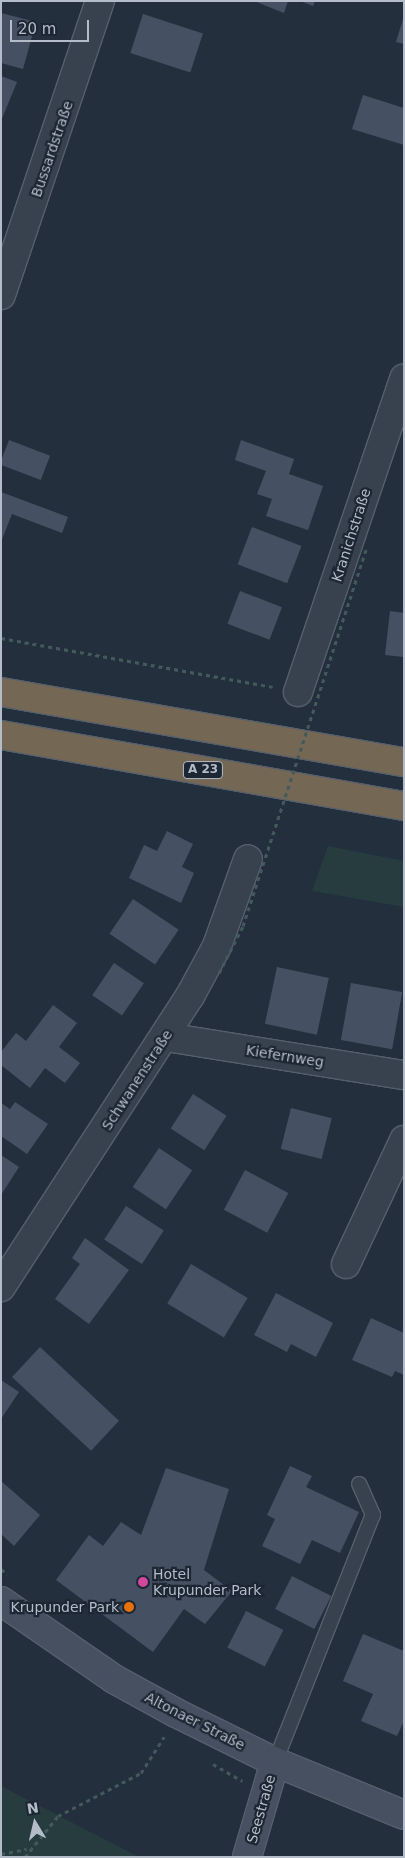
<!DOCTYPE html>
<html>
<head>
<meta charset="utf-8">
<style>
  body { margin:0 }
  #map { position:relative; width:405px; height:1858px; overflow:hidden; background:#242f3e; font-family:"DejaVu Sans",sans-serif }
  div>[style] { position:absolute }
  .green>* { inset:0; background:#263c3f }
  .building>* { inset:0; background:#455162; transform-origin:0 0 }
  .path>* { height:3px; margin-top:-1.5px; transform-origin:0; background:repeating-linear-gradient(90deg,#44595c 0 4px,transparent 0 8px) }
  .roads { filter:drop-shadow(1px 0 #565f6c) drop-shadow(-1px 0 #565f6c) drop-shadow(0 1px #565f6c) drop-shadow(0 -1px #565f6c) }
  .lane>* { height:14px; margin:-7px; padding:0 7px; transform-origin:7px; border-radius:7px; background:#38414e }
  .street>* { height:28px; margin:-14px; padding:0 14px; transform-origin:14px; border-radius:14px; background:#38414e }
  .secondary>* { height:28px; margin:-14px; padding:0 14px; transform-origin:14px; border-radius:14px; background:#465061 }
  .highway>* { height:28px; margin:-14px; padding:0 14px; transform-origin:14px; border-radius:14px; background:#746855 }
  .path-bridge>* { height:3px; margin-top:-1.5px; transform-origin:0; background:repeating-linear-gradient(90deg,#44595c 0 4px,transparent 0 8px) }
  .dots>* { width:14px; height:14px; translate:-50% -50%; box-sizing:border-box; border:2px solid #1d2633; border-radius:50% }
  span { translate:-50% -50%; white-space:nowrap; text-align:center; line-height:1.15; -webkit-text-stroke:4.5px #1d2633; paint-order:stroke }
  .shield-label span { padding:1px 4px; background:#1d2633; border:1px solid; border-radius:4px; -webkit-text-stroke-width:0 }
  .shield-label { font-size:12px; color:#b4bcc9; font-weight:700 }
  .street-label { font-size:14px; color:#b4bcc9 }
  .poi-label { font-size:14px; color:#b4bcc9 }
  .left { translate:0 -50%; text-align:left }
  .right { translate:-100% -50%; text-align:right }
  .frame { position:absolute; inset:0; border:2px solid #b4bcc9; pointer-events:none }
  .north { position:absolute; left:10px; top:1798px; width:50px; height:50px; -webkit-text-stroke:4px #1d2633; paint-order:stroke; rotate:351deg; font-size:14px; font-weight:700; line-height:20px; text-align:center; color:#b4bcc9 }
  .north::after { content:''; display:block; margin:auto; width:18px; height:22px; background:#b4bcc9; clip-path:polygon(50% 0,100% 100%,50% 72%,0 100%) }
  .scale { position:absolute; left:10px; top:20px; width:79px; height:22px; box-sizing:border-box; border:2px solid #b4bcc9; border-top:0; padding-left:6px; font-size:15px; line-height:18px; white-space:nowrap; color:#b4bcc9; -webkit-text-stroke:4px #1d2633; paint-order:stroke }
</style>
</head>
<body>
<div id="map">
  <div class="green">
    <div style="clip-path:polygon(328px 846px,404px 861px,404px 907px,312px 891px)"></div>
    <div style="clip-path:polygon(1px 1786px,139px 1857px,1px 1857px)"></div>
  </div>
  <div class="building">
    <div style="clip-path:polygon(254px 1px,288px 1px,284px 13px)"></div>
    <div style="clip-path:polygon(300px 1px,315px 1px,313px 6px)"></div>
    <div style="clip-path:polygon(1px 13px,36px 22px,23px 69px,1px 63px)"></div>
    <div style="left:143px;top:14px;width:63px;height:41px;rotate:18deg"></div>
    <div style="clip-path:polygon(403px 19px,404px 19px,404px 44px,396px 42px)"></div>
    <div style="clip-path:polygon(1px 76px,17px 82px,1px 121px)"></div>
    <div style="clip-path:polygon(363px 95px,404px 108px,404px 145px,352px 129px)"></div>
    <div style="left:9px;top:440px;width:44px;height:26px;rotate:21deg"></div>
    <div style="clip-path:polygon(241px 440px,294px 459px,289px 474px,323px 486px,308px 530px,266px 516px,272px 499px,257px 494px,266px 471px,235px 460px)"></div>
    <div style="clip-path:polygon(1px 492px,68px 517px,62px 533px,12px 514px,1px 542px)"></div>
    <div style="left:252px;top:527px;width:53px;height:40px;rotate:21deg"></div>
    <div style="left:240px;top:591px;width:45px;height:35px;rotate:21deg"></div>
    <div style="clip-path:polygon(390px 611px,404px 613px,404px 657px,385px 655px)"></div>
    <div style="clip-path:polygon(167px 831px,193px 844px,182px 867px,194px 873px,181px 903px,129px 878px,144px 845px,157px 851px)"></div>
    <div style="left:133px;top:899px;width:55px;height:42px;rotate:34deg"></div>
    <div style="left:114px;top:963px;width:36px;height:39px;rotate:34deg"></div>
    <div style="left:277px;top:967px;width:53px;height:58px;rotate:12deg"></div>
    <div style="left:351px;top:983px;width:52px;height:58px;rotate:10deg"></div>
    <div style="clip-path:polygon(53px 1005px,77px 1023px,59px 1047px,80px 1063px,65px 1083px,45px 1068px,30px 1088px,1px 1065px,1px 1052px,16px 1033px,26px 1041px)"></div>
    <div style="left:193px;top:1094px;width:40px;height:41px;rotate:33deg"></div>
    <div style="clip-path:polygon(15px 1102px,48px 1124px,27px 1154px,1px 1136px,1px 1103px,10px 1109px)"></div>
    <div style="left:291px;top:1108px;width:42px;height:42px;rotate:14deg"></div>
    <div style="left:159px;top:1148px;width:40px;height:47px;rotate:34deg"></div>
    <div style="clip-path:polygon(1px 1155px,19px 1167px,1px 1195px)"></div>
    <div style="left:245px;top:1170px;width:49px;height:45px;rotate:28deg"></div>
    <div style="left:126px;top:1206px;width:45px;height:40px;rotate:33deg"></div>
    <div style="clip-path:polygon(85px 1238px,129px 1270px,89px 1324px,55px 1299px,80px 1264px,72px 1258px)"></div>
    <div style="left:191px;top:1264px;width:66px;height:46px;rotate:31deg"></div>
    <div style="clip-path:polygon(276px 1293px,333px 1323px,316px 1357px,291px 1344px,287px 1352px,254px 1335px)"></div>
    <div style="clip-path:polygon(371px 1318px,404px 1333px,404px 1375px,395px 1371px,392px 1377px,352px 1360px)"></div>
    <div style="left:40px;top:1347px;width:108px;height:41px;rotate:43deg"></div>
    <div style="clip-path:polygon(1px 1380px,19px 1392px,1px 1419px)"></div>
    <div style="clip-path:polygon(290px 1466px,312px 1476px,306px 1487px,359px 1512px,340px 1553px,312px 1540px,300px 1564px,262px 1546px,275px 1519px,267px 1515px)"></div>
    <div style="clip-path:polygon(166px 1468px,229px 1489px,204px 1570px,232px 1591px,205px 1624px,184px 1609px,153px 1652px,56px 1580px,89px 1535px,103px 1546px,121px 1522px,141px 1535px)"></div>
    <div style="clip-path:polygon(1px 1481px,40px 1515px,14px 1546px,1px 1534px)"></div>
    <div style="left:292px;top:1576px;width:44px;height:37px;rotate:27deg"></div>
    <div style="left:246px;top:1611px;width:42px;height:41px;rotate:27deg"></div>
    <div style="clip-path:polygon(363px 1634px,404px 1651px,404px 1721px,397px 1736px,361px 1721px,373px 1694px,343px 1681px)"></div>
  </div>
  <div class="path">
    <div style="left:1px;top:638px;width:276px;rotate:10.2deg"></div>
    <div style="left:1px;top:1569px;width:8px;rotate:40deg"></div>
    <div style="left:213px;top:1764px;width:34px;rotate:30deg"></div>
    <div style="left:1px;top:1854px;width:26px;rotate:-11deg"></div>
    <div style="left:25px;top:1857px;width:53px;rotate:-51.2deg"></div>
    <div style="left:58px;top:1816px;width:93px;rotate:-27.4deg"></div>
    <div style="left:141px;top:1773px;width:43px;rotate:-57.4deg"></div>
  </div>
  <div class="roads">
    <div class="lane">
      <div style="left:275px;top:1762px;width:266px;rotate:-68.4deg"></div>
      <div style="left:373px;top:1515px;width:34px;rotate:-114deg"></div>
    </div>
    <div class="street">
      <div style="left:1px;top:295px;width:310px;rotate:-71.4deg"></div>
      <div style="left:298px;top:692px;width:331px;rotate:-71.3deg"></div>
      <div style="left:166px;top:1037px;width:241px;rotate:9.1deg"></div>
      <div style="left:346px;top:1264px;width:137px;rotate:-64.9deg"></div>
      <div style="left:1px;top:1287px;width:347px;rotate:-57deg"></div>
      <div style="left:190px;top:996px;width:57px;rotate:-61.6deg"></div>
      <div style="left:217px;top:946px;width:92px;rotate:-70.4deg"></div>
    </div>
    <div class="secondary">
      <div style="left:1px;top:1601px;width:137px;rotate:34.6deg"></div>
      <div style="left:114px;top:1679px;width:71px;rotate:28.7deg"></div>
      <div style="left:176px;top:1713px;width:110px;rotate:26.3deg"></div>
      <div style="left:275px;top:1762px;width:139px;rotate:22.3deg"></div>
      <div style="left:247px;top:1857px;width:99px;rotate:-73.6deg"></div>
    </div>
    <div class="highway">
      <div style="left:1px;top:692px;width:409px;rotate:9.9deg"></div>
      <div style="left:1px;top:735px;width:409px;rotate:10deg"></div>
    </div>
  </div>
  <div class="path-bridge">
    <div style="left:219px;top:973px;width:53px;rotate:-62.9deg"></div>
    <div style="left:243px;top:926px;width:399px;rotate:-71.9deg"></div>
  </div>
  <div class="dots">
    <div style="left:143px;top:1582px;background:#d1479c"></div>
    <div style="left:129px;top:1607px;background:#e8710a"></div>
  </div>
  <div class="shield-label">
    <span style="left:203px;top:770px">A 23</span>
  </div>
  <div class="street-label">
    <span style="left:52px;top:149px;rotate:-71deg">Bussardstraße</span>
    <span style="left:351px;top:535px;rotate:-72deg">Kranichstraße</span>
    <span style="left:285px;top:1056px;rotate:9deg">Kiefernweg</span>
    <span style="left:137px;top:1080px;rotate:-57deg">Schwanenstraße</span>
    <span style="left:195px;top:1721px;rotate:27deg">Altonaer Straße</span>
    <span style="left:261px;top:1809px;rotate:-74deg">Seestraße</span>
  </div>
  <div class="poi-label">
    <span class="left" style="left:153px;top:1582px">Hotel<br>Krupunder Park</span>
    <span class="right" style="left:119px;top:1607px">Krupunder Park</span>
  </div>
  <div class="frame"></div>
  <div class="north">N</div>
  <div class="scale">20 m</div>
</div>
</body>
</html>
